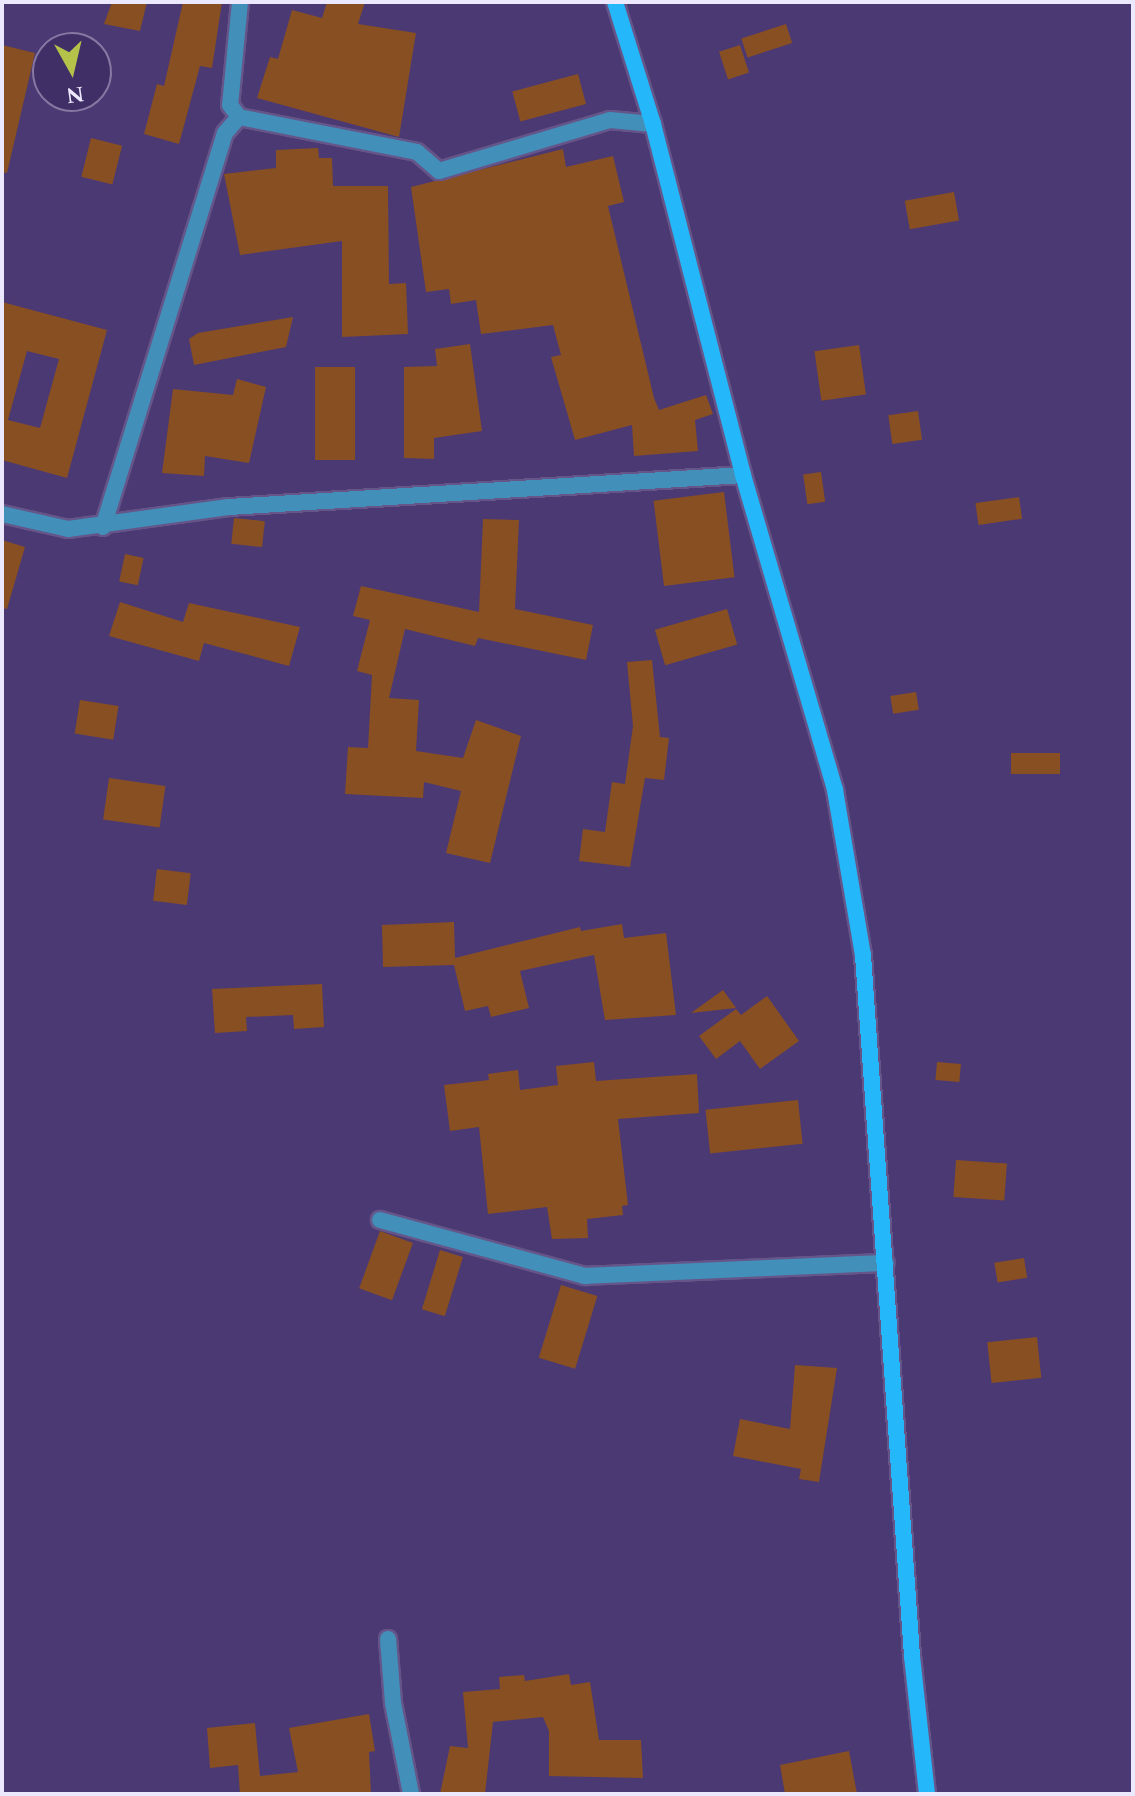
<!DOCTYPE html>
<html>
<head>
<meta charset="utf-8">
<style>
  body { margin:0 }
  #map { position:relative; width:1135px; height:1796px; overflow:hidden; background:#4b3973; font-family:Spectral,serif }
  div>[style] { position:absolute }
  .building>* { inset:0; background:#884f23; transform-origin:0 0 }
  .roads { filter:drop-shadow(2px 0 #655589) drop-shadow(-2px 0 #655589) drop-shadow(0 2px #655589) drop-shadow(0 -2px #655589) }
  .street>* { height:16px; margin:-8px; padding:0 8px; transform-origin:8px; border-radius:8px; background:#428fba }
  .secondary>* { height:16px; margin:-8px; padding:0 8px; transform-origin:8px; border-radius:8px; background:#24b7fa }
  span { translate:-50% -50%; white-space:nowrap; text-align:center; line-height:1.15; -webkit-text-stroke:6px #402f67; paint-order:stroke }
  .frame { position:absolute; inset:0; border:4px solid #ece8fd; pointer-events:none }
  .north { position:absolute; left:32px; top:32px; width:80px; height:80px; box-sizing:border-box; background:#402f67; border:2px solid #8579a3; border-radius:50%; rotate:172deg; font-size:22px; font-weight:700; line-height:32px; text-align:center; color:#ece8fd }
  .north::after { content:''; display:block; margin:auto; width:28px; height:36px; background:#b4c24a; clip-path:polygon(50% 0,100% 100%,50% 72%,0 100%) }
</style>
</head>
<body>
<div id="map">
  <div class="building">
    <div style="clip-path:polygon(112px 2px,147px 2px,140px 31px,104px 24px)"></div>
    <div style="clip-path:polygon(183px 2px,222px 2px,212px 68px,200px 66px,179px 144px,144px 134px,157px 84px,164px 86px)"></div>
    <div style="clip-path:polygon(327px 2px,365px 2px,358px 24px,416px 33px,399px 137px,257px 98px,270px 57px,278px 59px,292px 10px,322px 18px)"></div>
    <div style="left:786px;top:24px;width:20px;height:47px;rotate:72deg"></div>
    <div style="clip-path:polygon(2px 45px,35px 53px,7px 173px,2px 172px)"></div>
    <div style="left:740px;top:45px;width:29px;height:22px;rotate:72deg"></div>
    <div style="left:578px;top:74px;width:31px;height:68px;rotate:75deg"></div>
    <div style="left:91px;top:138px;width:32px;height:40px;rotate:14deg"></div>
    <div style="clip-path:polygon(318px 148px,319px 158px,332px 158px,333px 186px,388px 186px,389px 284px,406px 283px,408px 334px,342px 337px,342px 241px,240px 255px,224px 174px,276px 168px,276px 150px)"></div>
    <div style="clip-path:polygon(563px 149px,566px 167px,613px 156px,624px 202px,608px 206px,654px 398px,659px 410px,706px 395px,713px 414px,695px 420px,698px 451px,634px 456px,632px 425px,575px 440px,551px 357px,561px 355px,553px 325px,481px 334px,476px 300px,451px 304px,449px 289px,426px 292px,411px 187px)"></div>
    <div style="left:954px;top:192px;width:29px;height:50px;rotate:80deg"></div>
    <div style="clip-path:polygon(evenodd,2px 302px,107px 330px,67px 478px,2px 460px,2px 302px,27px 351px,59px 359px,40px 428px,8px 420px,27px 351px)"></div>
    <div style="clip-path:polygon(293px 317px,286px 347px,194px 365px,189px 339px,198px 333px)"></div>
    <div style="clip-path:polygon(470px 344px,482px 431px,434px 438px,434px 459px,404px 458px,404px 367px,437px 366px,435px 349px)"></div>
    <div style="left:859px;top:345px;width:50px;height:45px;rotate:82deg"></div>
    <div style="left:315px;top:367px;width:40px;height:93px"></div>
    <div style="clip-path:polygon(237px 379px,266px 387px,249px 463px,205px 456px,204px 476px,162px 473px,173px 389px,233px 395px)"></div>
    <div style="left:918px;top:411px;width:29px;height:30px;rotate:82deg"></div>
    <div style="left:821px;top:472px;width:30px;height:18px;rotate:82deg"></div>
    <div style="left:724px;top:492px;width:86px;height:71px;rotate:83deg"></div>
    <div style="left:1019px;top:497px;width:22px;height:44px;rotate:82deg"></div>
    <div style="left:234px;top:518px;width:31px;height:26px;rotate:6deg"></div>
    <div style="clip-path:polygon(483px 519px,519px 520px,515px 609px,593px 625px,586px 660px,478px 638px,475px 646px,405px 629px,389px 698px,419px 700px,416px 751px,463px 758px,476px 720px,521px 736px,490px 863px,446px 853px,461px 791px,424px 782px,423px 798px,345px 794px,348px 747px,368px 748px,372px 675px,357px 671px,370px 620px,353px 616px,361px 586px,479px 612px)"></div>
    <div style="clip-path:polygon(2px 540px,25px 547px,7px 609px,2px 608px)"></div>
    <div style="left:125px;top:554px;width:19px;height:28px;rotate:12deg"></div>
    <div style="clip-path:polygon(120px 602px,183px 622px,189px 603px,300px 627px,289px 666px,204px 643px,199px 661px,109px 636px)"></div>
    <div style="left:727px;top:609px;width:37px;height:75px;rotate:74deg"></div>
    <div style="clip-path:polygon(652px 660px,660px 737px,669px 738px,664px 780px,645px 778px,630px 867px,579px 861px,583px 829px,605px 832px,612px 782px,625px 784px,633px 726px,627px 662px)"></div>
    <div style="left:916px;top:692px;width:18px;height:26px;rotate:81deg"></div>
    <div style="left:80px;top:700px;width:39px;height:34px;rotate:9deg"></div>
    <div style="left:1011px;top:753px;width:49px;height:21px"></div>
    <div style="left:109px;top:778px;width:57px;height:42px;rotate:8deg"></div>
    <div style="left:157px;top:869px;width:34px;height:32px;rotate:7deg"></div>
    <div style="clip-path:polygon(454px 922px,455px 958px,580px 927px,581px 931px,622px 924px,624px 938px,666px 933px,676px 1015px,605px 1020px,594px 955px,520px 971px,529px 1008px,491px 1017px,488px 1006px,465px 1011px,454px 965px,383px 967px,382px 925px)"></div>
    <div style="clip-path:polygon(322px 984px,324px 1027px,294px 1029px,293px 1015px,246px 1017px,247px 1031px,215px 1033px,212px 989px)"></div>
    <div style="clip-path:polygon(723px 990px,736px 1008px,691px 1013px)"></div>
    <div style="clip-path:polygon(767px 996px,799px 1041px,760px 1069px,740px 1041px,716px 1059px,699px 1036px,736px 1009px,741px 1015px)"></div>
    <div style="clip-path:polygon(594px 1062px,596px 1081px,697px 1074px,699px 1113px,618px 1119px,628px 1205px,622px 1206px,623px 1215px,587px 1219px,588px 1238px,552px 1239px,547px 1207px,488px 1214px,479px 1127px,450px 1131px,444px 1085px,489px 1080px,488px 1074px,518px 1070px,520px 1090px,558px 1085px,556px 1066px)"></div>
    <div style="left:937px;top:1062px;width:24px;height:18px;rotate:5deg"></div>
    <div style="left:798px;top:1100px;width:44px;height:93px;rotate:84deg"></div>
    <div style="left:956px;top:1160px;width:51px;height:37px;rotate:4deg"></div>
    <div style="left:380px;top:1231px;width:35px;height:61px;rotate:20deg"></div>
    <div style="left:440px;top:1250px;width:24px;height:62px;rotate:17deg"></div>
    <div style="left:1024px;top:1258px;width:20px;height:30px;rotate:81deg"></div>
    <div style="left:561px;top:1285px;width:38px;height:76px;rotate:17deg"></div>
    <div style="left:1037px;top:1337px;width:41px;height:50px;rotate:84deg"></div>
    <div style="clip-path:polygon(795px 1365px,837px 1368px,819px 1482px,799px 1479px,801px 1469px,733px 1456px,740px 1419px,790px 1429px)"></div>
    <div style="clip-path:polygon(569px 1674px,571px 1685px,590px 1682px,599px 1740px,641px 1740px,643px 1778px,549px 1776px,549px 1731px,543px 1717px,493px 1722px,485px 1794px,440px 1794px,450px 1746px,468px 1748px,463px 1692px,500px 1689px,499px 1677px,524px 1675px,525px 1681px)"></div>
    <div style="clip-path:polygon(369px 1714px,375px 1751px,369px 1752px,371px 1794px,240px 1794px,238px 1765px,210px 1768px,207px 1728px,255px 1723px,260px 1776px,298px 1772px,289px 1728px)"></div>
    <div style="clip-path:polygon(849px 1751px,857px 1794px,785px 1794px,780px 1765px)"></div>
  </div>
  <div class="roads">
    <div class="street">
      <div style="left:240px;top:2px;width:103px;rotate:95.5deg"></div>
      <div style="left:230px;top:105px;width:15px;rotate:53deg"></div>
      <div style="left:239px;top:117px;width:181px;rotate:11.1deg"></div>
      <div style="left:417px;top:152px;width:29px;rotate:41deg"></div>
      <div style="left:439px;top:171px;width:178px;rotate:-16.6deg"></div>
      <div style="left:610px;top:120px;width:43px;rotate:5.3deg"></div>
      <div style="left:2px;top:514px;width:68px;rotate:12.8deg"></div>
      <div style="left:68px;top:529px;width:162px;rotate:-7.8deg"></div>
      <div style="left:229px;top:507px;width:515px;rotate:-3.56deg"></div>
      <div style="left:103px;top:527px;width:412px;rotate:-72.8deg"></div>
      <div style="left:225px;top:133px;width:21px;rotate:-49deg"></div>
      <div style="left:380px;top:1220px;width:213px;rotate:15.3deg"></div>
      <div style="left:585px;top:1276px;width:301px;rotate:-2.5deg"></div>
      <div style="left:388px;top:1639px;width:64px;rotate:85.5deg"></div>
      <div style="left:393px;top:1703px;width:93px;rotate:78.8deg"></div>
    </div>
    <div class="secondary">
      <div style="left:615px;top:2px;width:128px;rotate:72.7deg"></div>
      <div style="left:653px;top:124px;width:362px;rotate:75.6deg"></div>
      <div style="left:743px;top:475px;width:328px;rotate:73.7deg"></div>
      <div style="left:835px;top:790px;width:167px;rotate:80.4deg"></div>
      <div style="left:863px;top:955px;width:703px;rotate:86deg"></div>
      <div style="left:912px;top:1656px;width:139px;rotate:83.8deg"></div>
    </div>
  </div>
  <div class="frame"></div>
  <div class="north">N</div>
</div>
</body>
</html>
